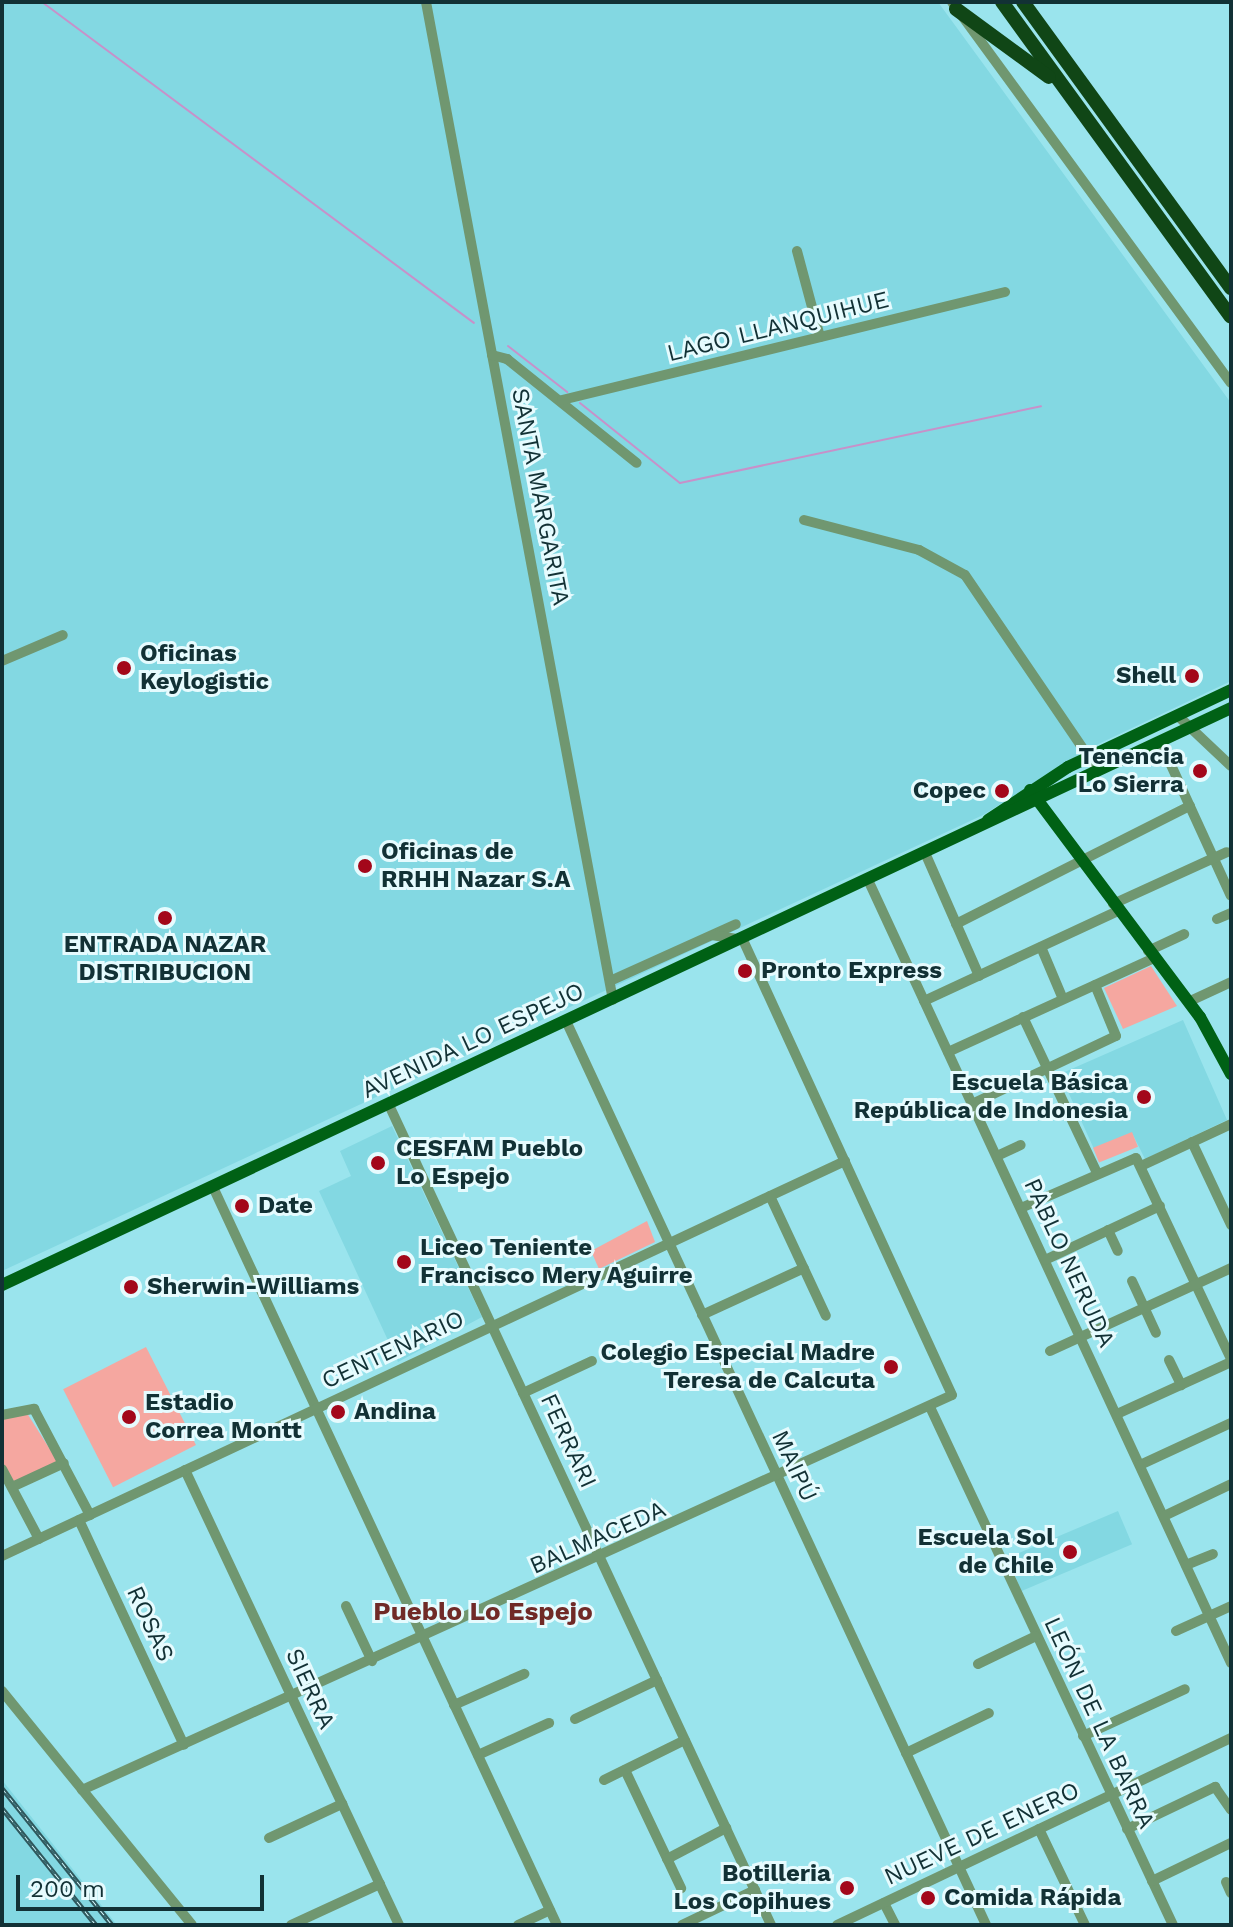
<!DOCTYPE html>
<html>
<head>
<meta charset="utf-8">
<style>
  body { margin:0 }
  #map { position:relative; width:1233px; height:1927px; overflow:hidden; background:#9ae4ed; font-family:"Work Sans",sans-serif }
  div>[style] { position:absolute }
  .built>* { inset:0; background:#83d8e2; transform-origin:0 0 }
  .green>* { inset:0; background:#f5a7a0; transform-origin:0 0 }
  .stream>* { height:2px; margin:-1px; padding:0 1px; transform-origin:1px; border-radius:1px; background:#c791c9 }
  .minor>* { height:10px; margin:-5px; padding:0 5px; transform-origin:5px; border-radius:5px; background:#709770 }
  .major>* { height:12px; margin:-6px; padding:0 6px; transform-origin:6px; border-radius:6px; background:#006115 }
  .highway>* { height:14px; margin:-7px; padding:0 7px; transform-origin:7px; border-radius:7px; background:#104616 }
  .rail>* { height:5px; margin-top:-2.5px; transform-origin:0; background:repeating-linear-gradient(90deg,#e6fbfe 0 6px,#2f575c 0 12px); box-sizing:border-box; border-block:2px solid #2f575c }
  .dots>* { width:22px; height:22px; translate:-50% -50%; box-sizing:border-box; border:4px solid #e6fbfe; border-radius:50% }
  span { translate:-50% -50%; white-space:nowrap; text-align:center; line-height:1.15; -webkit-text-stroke:6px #e6fbfe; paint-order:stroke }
  .street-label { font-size:24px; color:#123135 }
  .poi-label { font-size:24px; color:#123135; font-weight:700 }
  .left { translate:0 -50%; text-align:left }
  .right { translate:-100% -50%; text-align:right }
  .neighbourhood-label { font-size:26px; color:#702a27; font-weight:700 }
  .frame { position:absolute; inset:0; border:4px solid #123135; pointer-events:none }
  .scale { position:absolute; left:16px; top:1875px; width:248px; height:36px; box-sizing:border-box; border:4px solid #123135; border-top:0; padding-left:10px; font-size:24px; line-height:28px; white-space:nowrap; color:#123135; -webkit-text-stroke:6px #e6fbfe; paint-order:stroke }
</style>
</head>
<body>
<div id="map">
  <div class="built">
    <div style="clip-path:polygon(2px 2px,938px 2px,1231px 403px,1231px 681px,1088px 749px,983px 815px,2px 1271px)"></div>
    <div style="clip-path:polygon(1183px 1020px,1227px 1120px,1145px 1159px,1132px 1133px,1094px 1149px,1060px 1074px)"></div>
    <div style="clip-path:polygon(392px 1126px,482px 1317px,398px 1362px,319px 1191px,351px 1176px,340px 1151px)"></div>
    <div style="left:1118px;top:1511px;width:36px;height:120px;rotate:67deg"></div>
    <div style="clip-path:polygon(2px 1780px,75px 1872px,117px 1925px,2px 1925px)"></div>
  </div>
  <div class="green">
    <div style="clip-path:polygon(1151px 966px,1177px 1006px,1123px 1029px,1104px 988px)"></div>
    <div style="left:1132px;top:1132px;width:16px;height:42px;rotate:68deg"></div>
    <div style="clip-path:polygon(647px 1221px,655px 1242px,599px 1269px,591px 1251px)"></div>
    <div style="left:146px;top:1347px;width:110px;height:93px;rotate:63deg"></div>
    <div style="clip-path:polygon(25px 1410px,58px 1462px,14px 1482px,2px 1461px,2px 1420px)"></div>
  </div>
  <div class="stream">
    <div style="left:42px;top:2px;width:538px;rotate:36.61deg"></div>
    <div style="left:508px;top:346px;width:75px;rotate:37.9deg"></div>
    <div style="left:580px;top:403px;width:128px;rotate:38.7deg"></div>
    <div style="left:680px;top:483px;width:369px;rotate:-12deg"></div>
  </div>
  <div class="minor">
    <div style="left:426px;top:2px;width:1015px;rotate:79.39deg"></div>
    <div style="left:952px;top:2px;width:472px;rotate:53.8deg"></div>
    <div style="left:797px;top:251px;width:89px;rotate:75deg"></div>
    <div style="left:492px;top:355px;width:16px;rotate:15deg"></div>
    <div style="left:507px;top:359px;width:166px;rotate:38.7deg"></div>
    <div style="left:562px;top:400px;width:456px;rotate:-13.7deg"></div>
    <div style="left:804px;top:520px;width:119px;rotate:14.6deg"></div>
    <div style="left:919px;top:550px;width:52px;rotate:28.5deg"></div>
    <div style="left:965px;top:575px;width:237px;rotate:55.8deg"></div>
    <div style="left:2px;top:661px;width:66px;rotate:-23.1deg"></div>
    <div style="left:1177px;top:715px;width:74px;rotate:43.4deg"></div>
    <div style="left:1160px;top:741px;width:170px;rotate:65.4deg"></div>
    <div style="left:926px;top:855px;width:132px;rotate:66.3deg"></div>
    <div style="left:869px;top:882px;width:861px;rotate:65.13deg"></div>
    <div style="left:1113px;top:904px;width:125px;rotate:-24.5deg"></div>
    <div style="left:1217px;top:919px;width:15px;rotate:-23deg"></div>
    <div style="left:956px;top:924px;width:262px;rotate:-26.8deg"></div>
    <div style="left:1041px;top:947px;width:56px;rotate:67.1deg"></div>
    <div style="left:1148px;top:951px;width:40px;rotate:-25deg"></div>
    <div style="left:610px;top:981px;width:138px;rotate:-24.3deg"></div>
    <div style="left:924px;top:1001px;width:214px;rotate:-24.9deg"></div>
    <div style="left:1188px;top:1002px;width:47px;rotate:-24.9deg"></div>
    <div style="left:1023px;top:1017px;width:173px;rotate:64.6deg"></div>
    <div style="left:567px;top:1023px;width:995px;rotate:65.08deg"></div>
    <div style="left:948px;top:1052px;width:226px;rotate:-24.5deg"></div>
    <div style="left:972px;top:1104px;width:159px;rotate:-25.3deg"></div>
    <div style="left:1116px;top:1036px;width:55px;rotate:-112.4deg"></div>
    <div style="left:389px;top:1105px;width:905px;rotate:65.02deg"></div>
    <div style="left:1192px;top:1142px;width:92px;rotate:64.8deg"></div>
    <div style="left:997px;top:1156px;width:26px;rotate:-25deg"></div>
    <div style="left:1141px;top:1166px;width:99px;rotate:-25deg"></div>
    <div style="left:213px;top:1187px;width:814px;rotate:65.01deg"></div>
    <div style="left:770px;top:1196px;width:132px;rotate:65deg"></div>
    <div style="left:1021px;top:1208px;width:125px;rotate:-23.5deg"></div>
    <div style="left:1136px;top:1158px;width:222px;rotate:64.7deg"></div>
    <div style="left:1108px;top:1230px;width:23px;rotate:65deg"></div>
    <div style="left:1045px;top:1260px;width:127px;rotate:-25.2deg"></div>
    <div style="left:1132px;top:1281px;width:57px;rotate:65.2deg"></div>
    <div style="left:702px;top:1315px;width:112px;rotate:-24.7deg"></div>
    <div style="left:1050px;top:1351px;width:199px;rotate:-24.6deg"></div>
    <div style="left:1169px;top:1360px;width:28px;rotate:64deg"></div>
    <div style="left:523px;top:1393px;width:76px;rotate:-24.9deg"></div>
    <div style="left:930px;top:1407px;width:572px;rotate:64.87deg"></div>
    <div style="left:1117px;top:1414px;width:125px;rotate:-24.5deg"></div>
    <div style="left:2px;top:1415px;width:33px;rotate:-11deg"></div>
    <div style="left:34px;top:1409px;width:120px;rotate:62.2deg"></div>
    <div style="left:1140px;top:1465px;width:100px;rotate:-24.8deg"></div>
    <div style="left:2px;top:1469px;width:79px;rotate:62.1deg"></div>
    <div style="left:185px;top:1470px;width:503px;rotate:64.81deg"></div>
    <div style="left:12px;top:1487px;width:57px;rotate:-24.8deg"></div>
    <div style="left:1164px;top:1516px;width:74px;rotate:-25.5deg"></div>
    <div style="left:79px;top:1520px;width:248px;rotate:65deg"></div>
    <div style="left:2px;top:1556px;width:931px;rotate:-25.11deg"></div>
    <div style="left:1186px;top:1565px;width:29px;rotate:-22deg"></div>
    <div style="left:346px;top:1606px;width:61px;rotate:64.7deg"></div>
    <div style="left:1176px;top:1631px;width:60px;rotate:-24.4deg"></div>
    <div style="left:978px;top:1664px;width:64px;rotate:-25.8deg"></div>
    <div style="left:2px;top:1691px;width:301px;rotate:50.9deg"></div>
    <div style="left:454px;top:1705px;width:77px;rotate:-23.9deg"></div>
    <div style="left:575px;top:1719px;width:91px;rotate:-25.4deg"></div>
    <div style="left:1083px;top:1736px;width:112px;rotate:-24.7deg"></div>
    <div style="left:906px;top:1753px;width:92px;rotate:-25.7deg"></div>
    <div style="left:478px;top:1755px;width:78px;rotate:-24.3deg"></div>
    <div style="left:625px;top:1770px;width:131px;rotate:64.6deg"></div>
    <div style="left:604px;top:1780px;width:90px;rotate:-26.3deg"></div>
    <div style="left:82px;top:1790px;width:955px;rotate:-24.42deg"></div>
    <div style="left:952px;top:1395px;width:501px;rotate:-114.67deg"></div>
    <div style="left:743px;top:940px;width:30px;rotate:-171deg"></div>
    <div style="left:1039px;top:1829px;width:106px;rotate:64.4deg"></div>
    <div style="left:1127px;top:1829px;width:98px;rotate:-25.5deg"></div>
    <div style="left:1215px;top:1787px;width:28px;rotate:55deg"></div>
    <div style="left:269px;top:1838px;width:81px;rotate:-25deg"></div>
    <div style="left:667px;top:1859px;width:67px;rotate:-27.7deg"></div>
    <div style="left:1152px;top:1881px;width:88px;rotate:-25.7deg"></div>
    <div style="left:1226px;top:1882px;width:12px;rotate:66deg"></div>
    <div style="left:884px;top:1903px;width:25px;rotate:63deg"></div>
    <div style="left:291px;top:1925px;width:98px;rotate:-24.7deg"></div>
    <div style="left:518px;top:1925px;width:35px;rotate:-25deg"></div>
    <div style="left:682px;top:1925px;width:81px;rotate:-25.6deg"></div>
    <div style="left:837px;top:1925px;width:436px;rotate:-25.4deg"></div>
  </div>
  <div class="major">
    <div style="left:1030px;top:790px;width:284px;rotate:53.2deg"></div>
    <div style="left:1200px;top:1017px;width:65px;rotate:61.5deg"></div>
    <div style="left:988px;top:820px;width:96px;rotate:-33.5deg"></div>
    <div style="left:1068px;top:767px;width:180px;rotate:-25.3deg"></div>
    <div style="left:2px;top:1285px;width:1358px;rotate:-25.15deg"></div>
  </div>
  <div class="highway">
    <div style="left:1002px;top:2px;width:389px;rotate:54deg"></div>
    <div style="left:1023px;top:2px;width:354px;rotate:54deg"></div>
    <div style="left:956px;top:9px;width:115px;rotate:36.2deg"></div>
  </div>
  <div class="rail">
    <div style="left:2px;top:1788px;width:176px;rotate:51.2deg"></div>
    <div style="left:2px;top:1808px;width:150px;rotate:51.2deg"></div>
  </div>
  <div class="dots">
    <div style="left:124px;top:668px;background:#a3071a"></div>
    <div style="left:1192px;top:676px;background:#a3071a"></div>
    <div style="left:1200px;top:771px;background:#a3071a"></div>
    <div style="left:1002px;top:791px;background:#a3071a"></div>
    <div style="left:365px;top:866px;background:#a3071a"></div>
    <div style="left:165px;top:918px;background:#a3071a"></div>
    <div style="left:745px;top:971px;background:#a3071a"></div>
    <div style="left:1144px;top:1097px;background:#a3071a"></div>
    <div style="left:378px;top:1163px;background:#a3071a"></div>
    <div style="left:242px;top:1206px;background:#a3071a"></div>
    <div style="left:404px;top:1262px;background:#a3071a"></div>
    <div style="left:131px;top:1287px;background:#a3071a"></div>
    <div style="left:891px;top:1367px;background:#a3071a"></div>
    <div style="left:338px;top:1412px;background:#a3071a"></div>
    <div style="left:129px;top:1417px;background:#a3071a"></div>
    <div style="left:1070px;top:1552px;background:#a3071a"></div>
    <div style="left:847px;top:1888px;background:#a3071a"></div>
    <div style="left:928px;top:1898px;background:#a3071a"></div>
  </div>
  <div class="street-label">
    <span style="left:778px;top:327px;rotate:-14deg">LAGO LLANQUIHUE</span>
    <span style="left:540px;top:497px;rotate:79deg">SANTA MARGARITA</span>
    <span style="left:473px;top:1041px;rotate:-25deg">AVENIDA LO ESPEJO</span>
    <span style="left:1069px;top:1263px;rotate:65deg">PABLO NERUDA</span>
    <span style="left:393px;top:1350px;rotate:-25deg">CENTENARIO</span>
    <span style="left:568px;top:1441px;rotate:65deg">FERRARI</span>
    <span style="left:794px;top:1466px;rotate:65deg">MAIPÚ</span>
    <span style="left:598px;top:1538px;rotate:-24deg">BALMACEDA</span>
    <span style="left:150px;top:1624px;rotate:65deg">ROSAS</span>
    <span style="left:310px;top:1689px;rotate:65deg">SIERRA</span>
    <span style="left:1099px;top:1723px;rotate:65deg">LEÓN DE LA BARRA</span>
    <span style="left:982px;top:1834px;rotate:-25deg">NUEVE DE ENERO</span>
  </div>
  <div class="poi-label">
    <span class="left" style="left:140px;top:668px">Oficinas<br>Keylogistic</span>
    <span class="right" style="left:1176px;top:676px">Shell</span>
    <span class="right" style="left:1184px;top:771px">Tenencia<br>Lo Sierra</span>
    <span class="right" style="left:986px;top:791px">Copec</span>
    <span class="left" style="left:381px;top:866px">Oficinas de<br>RRHH Nazar S.A</span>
    <span style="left:165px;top:959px">ENTRADA NAZAR<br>DISTRIBUCION</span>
    <span class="left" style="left:761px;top:971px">Pronto Express</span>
    <span class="right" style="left:1128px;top:1097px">Escuela Básica<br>República de Indonesia</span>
    <span class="left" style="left:396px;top:1163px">CESFAM Pueblo<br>Lo Espejo</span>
    <span class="left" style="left:258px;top:1206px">Date</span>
    <span class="left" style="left:420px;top:1262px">Liceo Teniente<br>Francisco Mery Aguirre</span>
    <span class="left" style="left:147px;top:1287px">Sherwin-Williams</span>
    <span class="right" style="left:875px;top:1367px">Colegio Especial Madre<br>Teresa de Calcuta</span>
    <span class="left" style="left:145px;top:1417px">Estadio<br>Correa Montt</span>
    <span class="left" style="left:354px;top:1412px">Andina</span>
    <span class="right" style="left:1054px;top:1552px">Escuela Sol<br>de Chile</span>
    <span class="right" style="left:831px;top:1888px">Botilleria<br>Los Copihues</span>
    <span class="left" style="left:944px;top:1898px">Comida Rápida</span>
  </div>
  <div class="neighbourhood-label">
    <span style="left:483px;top:1612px">Pueblo Lo Espejo</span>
  </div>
  <div class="frame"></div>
  <div class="scale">200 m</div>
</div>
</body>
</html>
